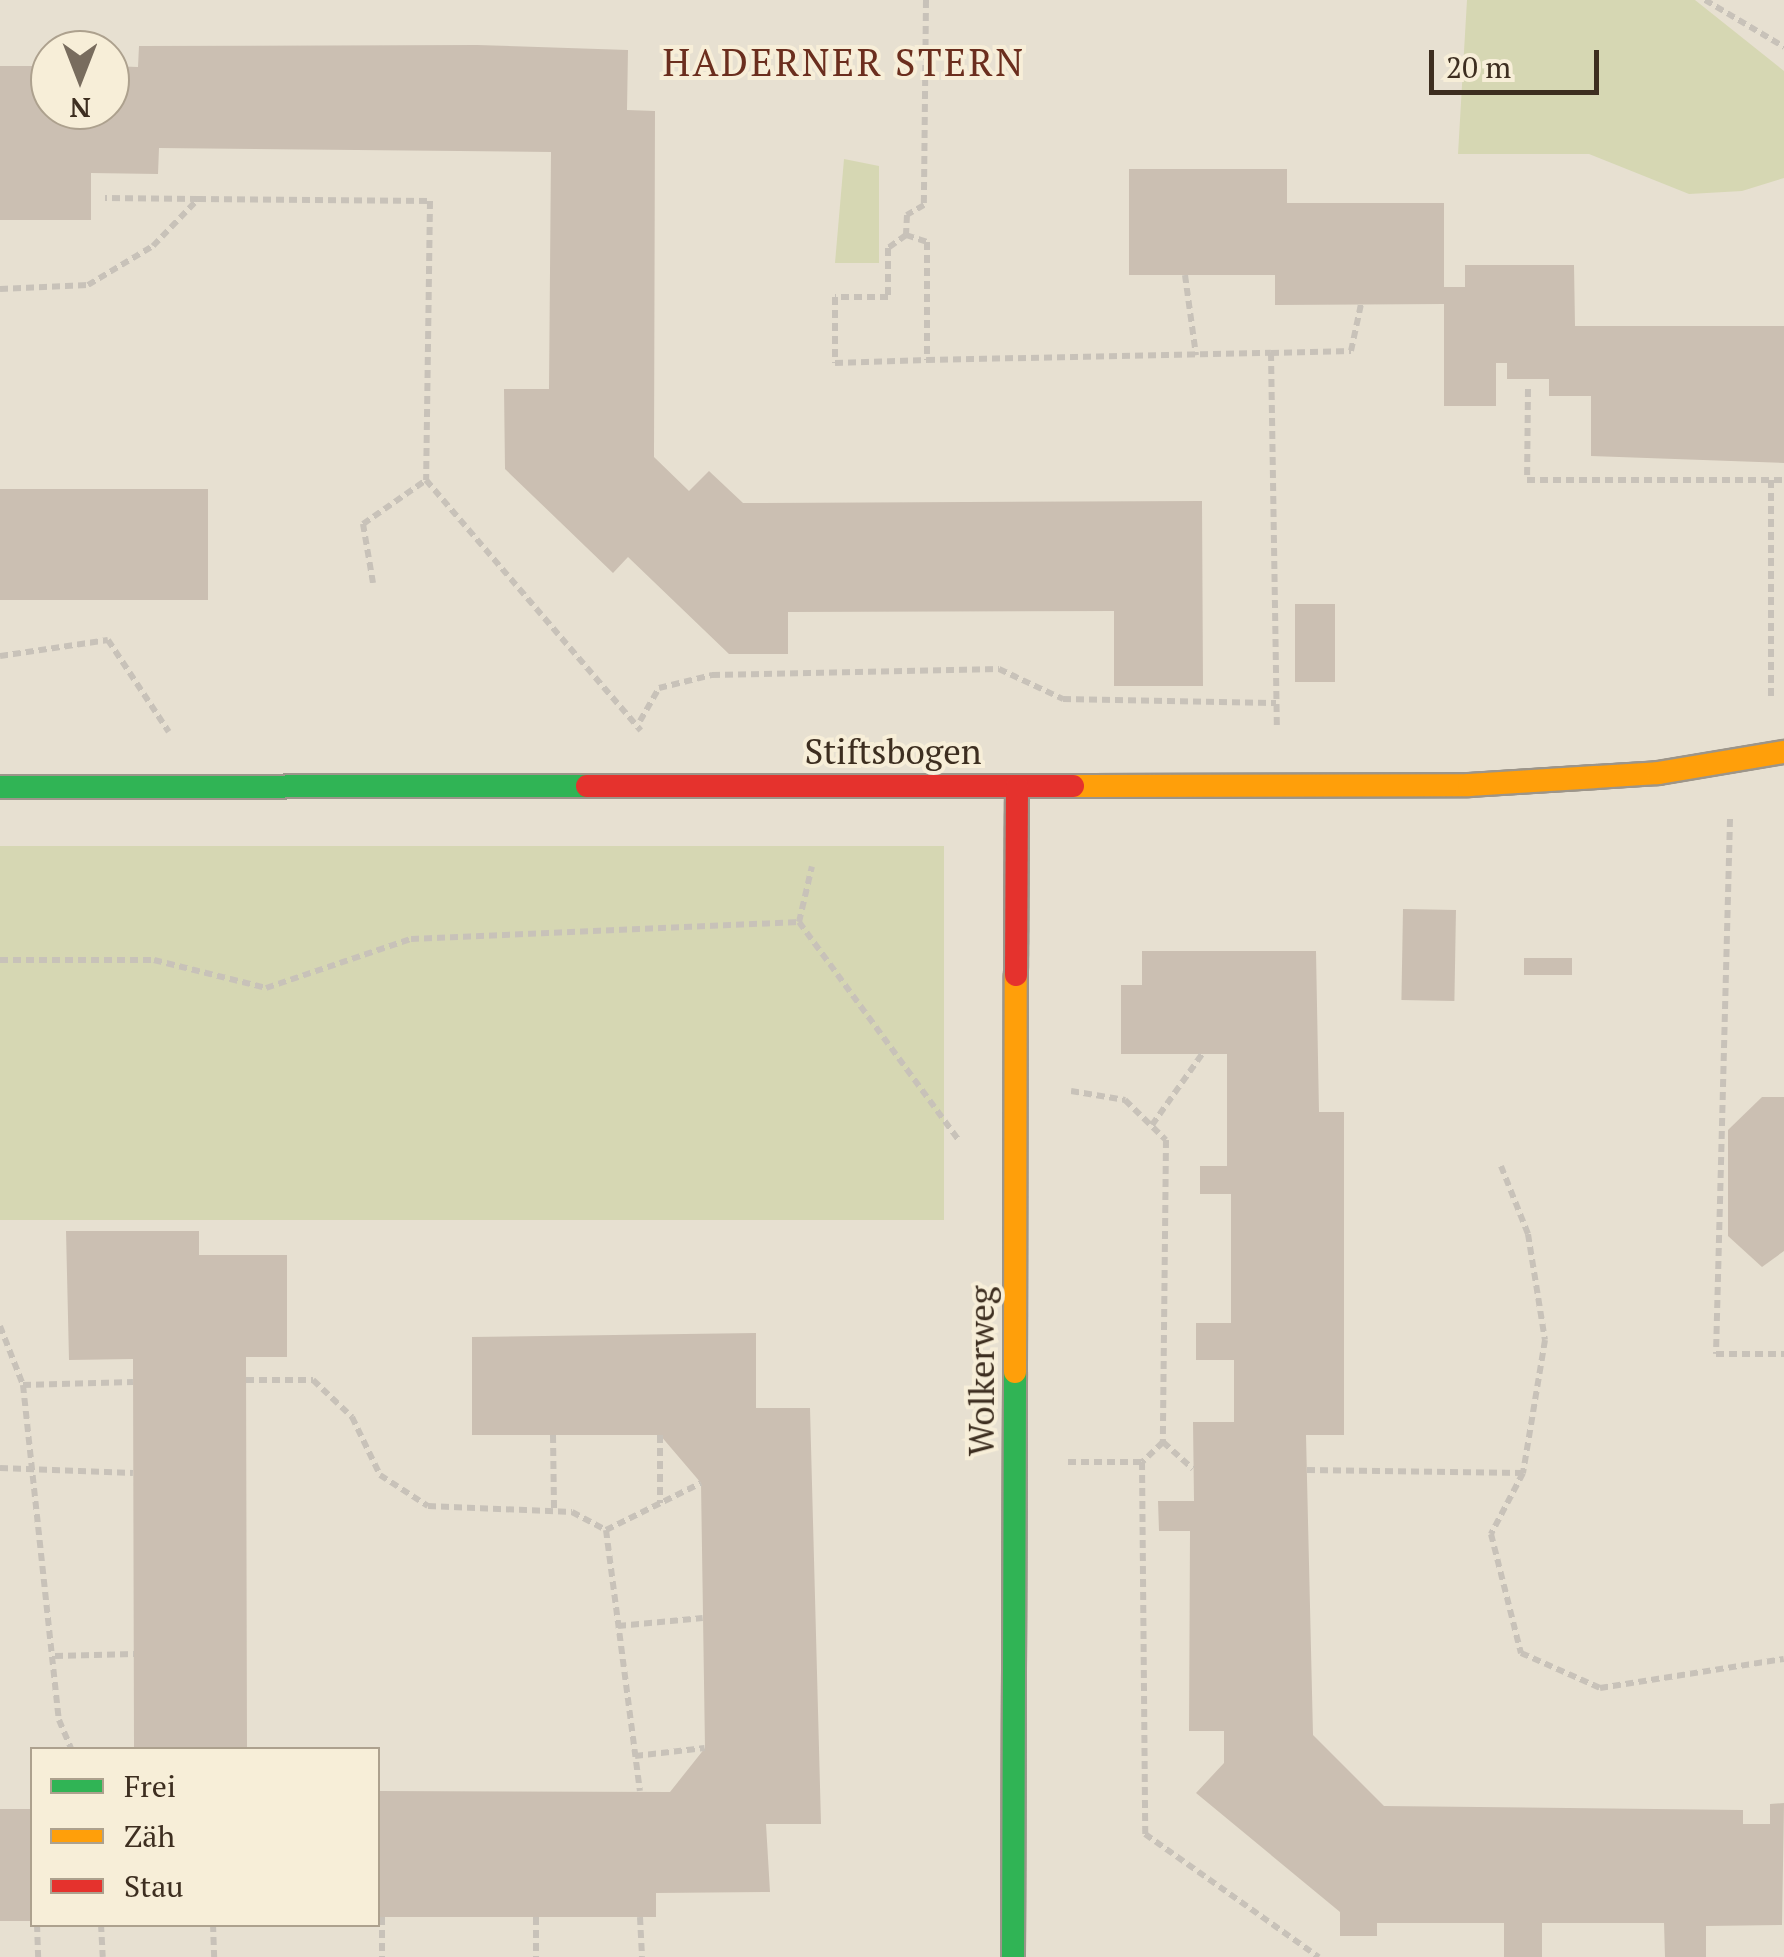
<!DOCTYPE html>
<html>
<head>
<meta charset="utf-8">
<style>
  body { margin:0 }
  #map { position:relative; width:1784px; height:1957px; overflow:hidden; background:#e7e0d1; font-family:"PT Serif",serif }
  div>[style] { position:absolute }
  .green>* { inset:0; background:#d6d7b3; transform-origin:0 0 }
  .building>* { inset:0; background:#cbbfb2; transform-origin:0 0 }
  .path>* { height:6px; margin-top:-3px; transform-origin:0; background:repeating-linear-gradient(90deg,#c8c2b9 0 8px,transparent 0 13px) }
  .roads { filter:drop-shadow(2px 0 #9c958a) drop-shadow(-2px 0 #9c958a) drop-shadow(0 2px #9c958a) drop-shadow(0 -2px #9c958a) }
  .fast>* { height:22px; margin:-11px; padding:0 11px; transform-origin:11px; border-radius:11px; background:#30b455 }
  .slow>* { height:22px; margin:-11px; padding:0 11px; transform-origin:11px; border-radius:11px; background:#ff9f0a }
  .jam>* { height:22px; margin:-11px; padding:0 11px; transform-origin:11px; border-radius:11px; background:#e5322d }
  span { translate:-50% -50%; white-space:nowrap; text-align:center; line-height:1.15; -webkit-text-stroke:8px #f7eed8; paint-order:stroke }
  .street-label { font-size:35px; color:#3d2e20 }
  .neighbourhood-label { font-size:38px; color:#6b2e1e; letter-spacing:2.5px }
  .legend { position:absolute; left:30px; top:1747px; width:350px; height:180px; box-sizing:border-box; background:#f7eed8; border:2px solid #ada18e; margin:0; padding:12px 18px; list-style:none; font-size:30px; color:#3d2e20 }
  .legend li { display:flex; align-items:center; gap:20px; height:50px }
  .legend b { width:50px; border:2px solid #ada18e }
  .north { position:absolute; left:30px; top:30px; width:100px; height:100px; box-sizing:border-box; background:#f7eed8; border:2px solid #ada18e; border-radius:50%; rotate:180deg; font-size:28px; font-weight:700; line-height:40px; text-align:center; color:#3d2e20 }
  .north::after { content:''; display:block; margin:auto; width:35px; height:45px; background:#786c5e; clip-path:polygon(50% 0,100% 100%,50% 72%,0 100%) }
  .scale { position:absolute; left:1429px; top:50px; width:170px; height:45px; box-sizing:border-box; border:5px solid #3d2e20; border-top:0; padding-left:12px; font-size:30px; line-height:35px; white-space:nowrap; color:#3d2e20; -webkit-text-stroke:8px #f7eed8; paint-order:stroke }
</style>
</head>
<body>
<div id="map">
  <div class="green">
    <div style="clip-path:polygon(1467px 0,1695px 0,1784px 71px,1784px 178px,1742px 191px,1689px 194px,1589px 154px,1458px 154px)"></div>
    <div style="clip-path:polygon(844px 159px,879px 166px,879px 263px,835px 263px)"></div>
    <div style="left:944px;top:846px;width:374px;height:944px;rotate:90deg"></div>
  </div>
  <div class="building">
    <div style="clip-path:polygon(477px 45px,628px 50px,627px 110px,655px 111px,654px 457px,689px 491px,709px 471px,743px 503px,1202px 501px,1203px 686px,1114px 686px,1114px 611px,788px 612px,788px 654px,729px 654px,628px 557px,613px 573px,505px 469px,504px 389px,549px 389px,551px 152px,159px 148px,158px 174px,91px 173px,91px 220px,0 220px,0 66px,50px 66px,50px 110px,110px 110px,110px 66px,138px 67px,139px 46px)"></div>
    <div style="clip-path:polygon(1129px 169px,1287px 169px,1287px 203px,1444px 203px,1444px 287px,1465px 287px,1465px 265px,1574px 265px,1575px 326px,1784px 326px,1784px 463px,1591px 456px,1591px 396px,1549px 396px,1549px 379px,1507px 379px,1507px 363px,1496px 363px,1496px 406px,1444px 406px,1444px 304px,1275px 305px,1275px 275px,1129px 275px)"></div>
    <div style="left:0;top:489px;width:208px;height:111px"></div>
    <div style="left:1295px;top:604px;width:40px;height:78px"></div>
    <div style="left:1403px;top:909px;width:53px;height:91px;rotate:1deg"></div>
    <div style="clip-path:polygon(1142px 951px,1316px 951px,1319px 1112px,1344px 1112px,1344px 1435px,1306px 1435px,1313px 1735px,1384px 1806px,1743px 1810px,1743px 1824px,1770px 1824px,1770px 1804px,1784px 1803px,1782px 1925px,1706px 1926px,1706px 1957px,1665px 1957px,1664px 1923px,1542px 1923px,1542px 1957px,1504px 1957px,1504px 1923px,1377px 1923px,1377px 1936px,1340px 1936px,1340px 1912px,1196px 1793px,1224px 1763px,1224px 1731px,1189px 1731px,1190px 1531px,1159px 1531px,1158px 1501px,1194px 1501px,1193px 1422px,1234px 1422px,1234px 1360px,1196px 1360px,1196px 1323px,1231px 1323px,1231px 1194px,1200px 1194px,1200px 1166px,1227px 1166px,1227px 1054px,1121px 1054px,1121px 985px,1142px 985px)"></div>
    <div style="left:1572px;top:958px;width:17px;height:48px;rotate:90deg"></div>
    <div style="clip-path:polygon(1762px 1097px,1784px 1097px,1784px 1251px,1762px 1267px,1728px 1236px,1728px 1130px)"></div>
    <div style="clip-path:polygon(66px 1231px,199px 1231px,199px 1255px,287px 1255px,287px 1357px,246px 1357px,247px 1750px,134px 1750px,133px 1359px,69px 1360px)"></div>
    <div style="clip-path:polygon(756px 1333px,756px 1408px,810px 1408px,821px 1824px,766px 1824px,770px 1892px,656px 1893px,656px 1917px,378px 1917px,378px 1791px,670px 1792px,705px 1748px,701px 1483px,660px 1435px,472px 1435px,472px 1337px)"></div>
    <div style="left:32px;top:1809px;width:112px;height:32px;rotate:90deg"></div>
  </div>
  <div class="path">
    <div style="left:926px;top:0;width:205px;rotate:90.6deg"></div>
    <div style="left:924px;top:205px;width:20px;rotate:150deg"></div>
    <div style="left:907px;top:215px;width:20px;rotate:93deg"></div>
    <div style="left:906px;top:235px;width:22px;rotate:18deg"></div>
    <div style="left:927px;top:242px;width:118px;rotate:90deg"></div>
    <div style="left:927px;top:360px;width:344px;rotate:-1.2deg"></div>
    <div style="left:1271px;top:353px;width:377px;rotate:89.1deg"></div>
    <div style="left:1705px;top:0;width:92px;rotate:30.7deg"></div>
    <div style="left:198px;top:199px;width:232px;rotate:0.5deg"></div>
    <div style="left:430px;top:201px;width:279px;rotate:90.8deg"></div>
    <div style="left:426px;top:480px;width:330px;rotate:49.4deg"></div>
    <div style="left:906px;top:235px;width:22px;rotate:144deg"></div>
    <div style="left:888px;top:248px;width:49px;rotate:90deg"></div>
    <div style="left:888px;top:297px;width:53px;rotate:180deg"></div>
    <div style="left:835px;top:297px;width:66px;rotate:90deg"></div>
    <div style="left:835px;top:363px;width:92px;rotate:-1.9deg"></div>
    <div style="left:1185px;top:275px;width:81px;rotate:82.2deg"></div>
    <div style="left:0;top:289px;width:88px;rotate:-2.6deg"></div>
    <div style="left:88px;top:285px;width:76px;rotate:-31deg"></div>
    <div style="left:153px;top:246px;width:65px;rotate:-46.2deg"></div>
    <div style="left:198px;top:199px;width:93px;rotate:-179.4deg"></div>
    <div style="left:1271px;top:353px;width:80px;rotate:-1.4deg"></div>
    <div style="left:1351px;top:351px;width:48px;rotate:-78deg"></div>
    <div style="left:1528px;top:389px;width:91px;rotate:90.6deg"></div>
    <div style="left:1527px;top:480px;width:257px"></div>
    <div style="left:1771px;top:480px;width:217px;rotate:90deg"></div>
    <div style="left:373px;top:583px;width:60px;rotate:-99.6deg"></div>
    <div style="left:363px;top:524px;width:77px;rotate:-34.9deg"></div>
    <div style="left:0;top:656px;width:109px;rotate:-8.4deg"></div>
    <div style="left:108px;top:640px;width:110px;rotate:56.5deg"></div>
    <div style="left:640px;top:721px;width:38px;rotate:-60deg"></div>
    <div style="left:659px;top:688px;width:55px;rotate:-13.8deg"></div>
    <div style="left:712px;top:675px;width:287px;rotate:-1.2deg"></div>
    <div style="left:999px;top:669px;width:71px;rotate:25.1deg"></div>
    <div style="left:1063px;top:699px;width:213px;rotate:1.1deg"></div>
    <div style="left:1730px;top:819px;width:535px;rotate:91.5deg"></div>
    <div style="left:1716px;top:1354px;width:68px"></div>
    <div style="left:799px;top:922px;width:269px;rotate:53.8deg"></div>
    <div style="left:0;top:960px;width:154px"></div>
    <div style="left:154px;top:960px;width:115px;rotate:14deg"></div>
    <div style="left:266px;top:988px;width:153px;rotate:-18.7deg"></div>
    <div style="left:411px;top:939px;width:388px;rotate:-2.5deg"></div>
    <div style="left:799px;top:922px;width:57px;rotate:-76.9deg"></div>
    <div style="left:1071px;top:1091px;width:55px;rotate:9.5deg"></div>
    <div style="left:1125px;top:1100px;width:57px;rotate:44.3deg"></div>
    <div style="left:1166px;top:1140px;width:302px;rotate:90.6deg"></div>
    <div style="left:1163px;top:1442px;width:29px;rotate:136deg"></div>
    <div style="left:1142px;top:1462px;width:372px;rotate:89.5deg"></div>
    <div style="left:1145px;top:1834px;width:213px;rotate:35.3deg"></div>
    <div style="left:1152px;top:1125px;width:87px;rotate:-54.8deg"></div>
    <div style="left:1501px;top:1166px;width:73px;rotate:68.3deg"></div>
    <div style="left:1528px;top:1234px;width:107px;rotate:80.9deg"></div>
    <div style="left:1545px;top:1340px;width:135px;rotate:99.4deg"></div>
    <div style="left:1523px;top:1473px;width:69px;rotate:117.7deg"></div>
    <div style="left:1491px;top:1534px;width:123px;rotate:75.9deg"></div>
    <div style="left:1521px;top:1653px;width:86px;rotate:23.9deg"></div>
    <div style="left:1600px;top:1688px;width:186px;rotate:-9deg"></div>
    <div style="left:0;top:1326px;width:63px;rotate:68.7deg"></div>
    <div style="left:23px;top:1385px;width:110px;rotate:-1.6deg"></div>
    <div style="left:246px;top:1380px;width:67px"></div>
    <div style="left:313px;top:1380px;width:54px;rotate:43.5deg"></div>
    <div style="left:352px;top:1417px;width:64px;rotate:64.2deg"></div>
    <div style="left:380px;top:1475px;width:57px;rotate:32.9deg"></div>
    <div style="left:428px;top:1506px;width:144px;rotate:2.4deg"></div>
    <div style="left:572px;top:1512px;width:38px;rotate:28deg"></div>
    <div style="left:606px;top:1530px;width:263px;rotate:82.6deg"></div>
    <div style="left:23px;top:1385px;width:337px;rotate:83.9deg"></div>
    <div style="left:59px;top:1720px;width:33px;rotate:67deg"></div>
    <div style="left:553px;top:1435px;width:76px;rotate:89.2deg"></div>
    <div style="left:660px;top:1435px;width:68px;rotate:90deg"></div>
    <div style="left:1163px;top:1442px;width:40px;rotate:42deg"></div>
    <div style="left:1068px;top:1462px;width:74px"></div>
    <div style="left:0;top:1468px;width:133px;rotate:2.2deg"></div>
    <div style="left:1307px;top:1470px;width:216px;rotate:0.8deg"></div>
    <div style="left:606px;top:1530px;width:106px;rotate:-26.3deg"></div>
    <div style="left:618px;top:1626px;width:85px;rotate:-5.4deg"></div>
    <div style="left:55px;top:1656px;width:79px;rotate:-1.5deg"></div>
    <div style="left:635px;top:1756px;width:70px;rotate:-6.5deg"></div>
    <div style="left:382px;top:1917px;width:40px;rotate:90deg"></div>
    <div style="left:536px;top:1917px;width:40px;rotate:90deg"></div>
    <div style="left:640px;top:1917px;width:40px;rotate:87.1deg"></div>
    <div style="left:37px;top:1924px;width:33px;rotate:88deg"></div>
    <div style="left:101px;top:1924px;width:33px;rotate:87deg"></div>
    <div style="left:213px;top:1924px;width:33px;rotate:88deg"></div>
  </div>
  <div class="roads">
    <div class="fast">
      <div style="left:0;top:787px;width:587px;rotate:-0.1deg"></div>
      <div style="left:1013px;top:1957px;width:585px;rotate:-89.8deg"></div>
    </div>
    <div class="slow">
      <div style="left:1073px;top:786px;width:396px;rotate:-0.1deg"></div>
      <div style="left:1469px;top:785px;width:189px;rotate:-3.6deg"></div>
      <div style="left:1658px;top:773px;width:128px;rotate:-9.5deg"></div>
      <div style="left:1015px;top:1372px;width:397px;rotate:-89.9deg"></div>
    </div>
    <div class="jam">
      <div style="left:587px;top:786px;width:486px"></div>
      <div style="left:1016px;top:975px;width:189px;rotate:-89.7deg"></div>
    </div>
  </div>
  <div class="street-label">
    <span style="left:893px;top:751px">Stiftsbogen</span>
    <span style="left:981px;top:1371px;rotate:-90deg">Wolkerweg</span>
  </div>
  <div class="neighbourhood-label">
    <span style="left:844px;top:63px">HADERNER STERN</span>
  </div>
  <ul class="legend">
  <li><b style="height:12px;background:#30b455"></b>Frei</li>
  <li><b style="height:12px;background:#ff9f0a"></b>Zäh</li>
  <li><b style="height:12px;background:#e5322d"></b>Stau</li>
  </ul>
  <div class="north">N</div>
  <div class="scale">20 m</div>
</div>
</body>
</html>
